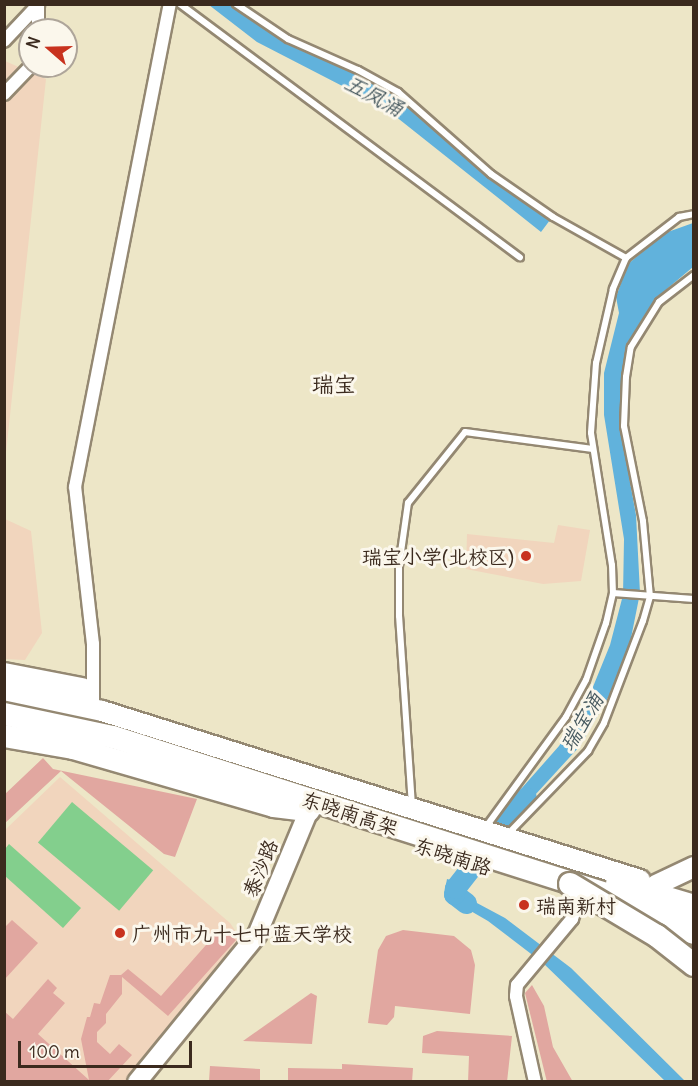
<!DOCTYPE html>
<html>
<head>
<meta charset="utf-8">
<style>
  body { margin:0 }
  #map { position:relative; width:698px; height:1086px; overflow:hidden; background:#ede6c7; font-family:Delius,"LXGW WenKai TC",sans-serif }
  div>[style] { position:absolute }
  .built>* { inset:0; background:#f1d5bd }
  .green>* { inset:0; background:#83cf8d; transform-origin:0 0 }
  .water>* { inset:0; background:#61b2dc }
  .river>* { height:21px; margin:-10.5px; padding:0 10.5px; transform-origin:10.5px; border-radius:10.5px; background:#61b2dc }
  .building>* { inset:0; background:#e1a7a0 }
  .roads { filter:drop-shadow(2px 0 #948872) drop-shadow(-2px 0 #948872) drop-shadow(0 2px #948872) drop-shadow(0 -2px #948872) }
  .lane>* { height:6px; margin:-3px; padding:0 3px; transform-origin:3px; border-radius:3px; background:#fff }
  .street>* { height:12px; margin:-6px; padding:0 6px; transform-origin:6px; border-radius:6px; background:#fff }
  .secondary>* { height:18px; margin:-9px; padding:0 9px; transform-origin:9px; border-radius:9px; background:#fff }
  .primary>* { height:20px; margin:-10px; padding:0 10px; transform-origin:10px; border-radius:10px; background:#fff }
  .highway>* { height:22px; margin:-11px; padding:0 11px; transform-origin:11px; border-radius:11px; background:#fff }
  .bridges { filter:drop-shadow(2px 0 #948872) drop-shadow(-2px 0 #948872) drop-shadow(0 2px #948872) drop-shadow(0 -2px #948872) }
  .highway-bridge>* { height:22px; margin:-11px; padding:0 11px; transform-origin:11px; border-radius:11px; background:#fff }
  .dots>* { width:16px; height:16px; translate:-50% -50%; box-sizing:border-box; border:3px solid #fbf7ec; border-radius:50% }
  span { translate:-50% -50%; white-space:nowrap; text-align:center; line-height:1.15; -webkit-text-stroke:6px #fbf7ec; paint-order:stroke }
  .poi-label { font-size:20px; color:#3b2a1e }
  .right { translate:-100% -50%; text-align:right }
  .left { translate:0 -50%; text-align:left }
  .street-label { font-size:20px; color:#3b2a1e }
  .water-label { font-size:21px; color:#485a60; font-style:italic }
  .quarter-label { font-size:22px; color:#3b2a1e }
  .frame { position:absolute; inset:0; border:6px solid #3b2a1e; pointer-events:none }
  .north { position:absolute; left:18px; top:18px; width:60px; height:60px; box-sizing:border-box; background:#fbf7ec; border:2px solid #aea59a; border-radius:50%; rotate:290deg; font-size:16px; font-weight:700; line-height:24px; text-align:center; color:#3b2a1e }
  .north::after { content:''; display:block; margin:auto; width:21px; height:27px; background:#c8321e; clip-path:polygon(50% 0,100% 100%,50% 72%,0 100%) }
  .scale { position:absolute; left:18px; top:1041px; width:174px; height:27px; box-sizing:border-box; border:3px solid #3b2a1e; border-top:0; padding-left:8px; font-size:18px; line-height:21px; white-space:nowrap; color:#3b2a1e; -webkit-text-stroke:4px #fbf7ec; paint-order:stroke }
</style>
</head>
<body>
<div id="map">
  <div class="built">
    <div style="clip-path:polygon(5px 61px,46px 79px,5px 462px)"></div>
    <div style="clip-path:polygon(5px 519px,31px 531px,42px 633px,25px 660px,5px 659px)"></div>
    <div style="clip-path:polygon(558px 525px,590px 530px,581px 581px,543px 584px,466px 569px,467px 534px,554px 543px)"></div>
    <div style="clip-path:polygon(60px 777px,230px 923px,243px 942px,129px 1081px,5px 1082px,5px 830px)"></div>
  </div>
  <div class="green">
    <div style="left:72px;top:802px;width:106px;height:53px;rotate:40deg"></div>
    <div style="clip-path:polygon(9px 844px,81px 908px,63px 928px,5px 876px,5px 849px)"></div>
  </div>
  <div class="water">
    <div style="clip-path:polygon(209px 5px,232px 5px,286px 42px,356px 72px,396px 94px,488px 178px,550px 220px,541px 232px,385px 108px,257px 42px)"></div>
    <div style="clip-path:polygon(693px 223px,693px 267px,655px 299px,627px 347px,622px 376px,620px 427px,636px 515px,640px 593px,629px 648px,613px 689px,580px 746px,513px 819px,499px 814px,559px 746px,586px 704px,610px 645px,623px 595px,624px 539px,604px 415px,604px 373px,619px 313px,616px 297px,628px 264px,665px 233px)"></div>
    <div style="clip-path:polygon(447px 879px,465px 884px,462px 895px,505px 918px,571px 968px,685px 1081px,665px 1081px,543px 963px,488px 921px,450px 899px,445px 890px)"></div>
  </div>
  <div class="river">
    <div style="left:466px;top:903px;width:15px;rotate:-143deg"></div>
    <div style="left:454px;top:894px;width:6px;rotate:-81deg"></div>
    <div style="left:455px;top:888px;width:115px;rotate:-52deg"></div>
  </div>
  <div class="building">
    <div style="clip-path:polygon(43px 758px,53px 769px,197px 799px,175px 857px,164px 854px,61px 771px,4px 824px,4px 795px)"></div>
    <div style="clip-path:polygon(12px 920px,38px 943px,4px 980px,4px 928px)"></div>
    <div style="clip-path:polygon(221px 928px,236px 940px,168px 1016px,122px 977px,122px 994px,106px 1014px,106px 1023px,97px 1032px,97px 1042px,110px 1054px,119px 1044px,132px 1055px,107px 1082px,4px 1082px,4px 1011px,13px 1019px,48px 979px,57px 988px,53px 993px,65px 1003px,38px 1034px,89px 1080px,81px 1039px,87px 1017px,90px 1017px,94px 1003px,100px 1004px,110px 975px,121px 975px,128px 969px,161px 996px)"></div>
    <div style="clip-path:polygon(403px 930px,454px 936px,471px 950px,475px 965px,470px 1014px,395px 1006px,394px 1017px,387px 1025px,368px 1023px,378px 950px,386px 936px)"></div>
    <div style="clip-path:polygon(532px 985px,544px 1006px,553px 1047px,573px 1082px,547px 1082px,525px 993px)"></div>
    <div style="clip-path:polygon(311px 993px,317px 996px,312px 1044px,243px 1041px)"></div>
    <div style="clip-path:polygon(437px 1031px,512px 1036px,507px 1082px,468px 1082px,469px 1056px,422px 1053px,423px 1036px)"></div>
    <div style="clip-path:polygon(342px 1064px,413px 1068px,412px 1082px,288px 1082px,288px 1068px,342px 1069px)"></div>
    <div style="clip-path:polygon(210px 1066px,260px 1069px,260px 1082px,209px 1082px)"></div>
  </div>
  <div class="roads">
    <div class="lane">
      <div style="left:180px;top:4px;width:424px;rotate:36.7deg"></div>
      <div style="left:236px;top:4px;width:63px;rotate:33.9deg"></div>
      <div style="left:288px;top:39px;width:77px;rotate:23.9deg"></div>
      <div style="left:358px;top:70px;width:46px;rotate:28.8deg"></div>
      <div style="left:398px;top:92px;width:124px;rotate:41.4deg"></div>
      <div style="left:491px;top:174px;width:75px;rotate:34.7deg"></div>
      <div style="left:553px;top:217px;width:84px;rotate:29.3deg"></div>
      <div style="left:626px;top:258px;width:34px;rotate:113deg"></div>
      <div style="left:613px;top:289px;width:76px;rotate:102.9deg"></div>
      <div style="left:596px;top:363px;width:70px;rotate:94.1deg"></div>
      <div style="left:591px;top:433px;width:134px;rotate:81deg"></div>
      <div style="left:612px;top:565px;width:28px;rotate:88deg"></div>
      <div style="left:613px;top:593px;width:31px;rotate:103deg"></div>
      <div style="left:606px;top:623px;width:60px;rotate:109.3deg"></div>
      <div style="left:586px;top:680px;width:42px;rotate:118.4deg"></div>
      <div style="left:566px;top:717px;width:137px;rotate:126.1deg"></div>
      <div style="left:626px;top:258px;width:67px;rotate:-37.7deg"></div>
      <div style="left:679px;top:217px;width:15px;rotate:-11deg"></div>
      <div style="left:613px;top:593px;width:81px;rotate:4.2deg"></div>
      <div style="left:412px;top:806px;width:190px;rotate:-93.9deg"></div>
      <div style="left:399px;top:616px;width:50px;rotate:-90deg"></div>
      <div style="left:399px;top:566px;width:64px;rotate:-81.9deg"></div>
      <div style="left:408px;top:503px;width:91px;rotate:-51.2deg"></div>
      <div style="left:465px;top:432px;width:129px;rotate:7.6deg"></div>
      <div style="left:507px;top:835px;width:117px;rotate:-46deg"></div>
      <div style="left:588px;top:751px;width:32px;rotate:-60deg"></div>
      <div style="left:604px;top:723px;width:109px;rotate:-69.1deg"></div>
      <div style="left:643px;top:621px;width:25px;rotate:-74deg"></div>
      <div style="left:650px;top:597px;width:76px;rotate:-95.3deg"></div>
      <div style="left:643px;top:521px;width:97px;rotate:-101.3deg"></div>
      <div style="left:624px;top:426px;width:49px;rotate:-87.7deg"></div>
      <div style="left:626px;top:377px;width:30px;rotate:-81deg"></div>
      <div style="left:631px;top:347px;width:53px;rotate:-58.1deg"></div>
      <div style="left:659px;top:302px;width:44px;rotate:-37.6deg"></div>
    </div>
    <div class="street">
      <div style="left:4px;top:41px;width:50px;rotate:-46.6deg"></div>
      <div style="left:38px;top:5px;width:25px;rotate:90deg"></div>
      <div style="left:4px;top:94px;width:39px;rotate:-46deg"></div>
      <div style="left:93px;top:708px;width:64px;rotate:-90deg"></div>
      <div style="left:93px;top:644px;width:158px;rotate:-96.5deg"></div>
      <div style="left:75px;top:487px;width:492px;rotate:-78.9deg"></div>
      <div style="left:535px;top:1082px;width:88px;rotate:-102.5deg"></div>
      <div style="left:516px;top:996px;width:11px;rotate:-85deg"></div>
      <div style="left:517px;top:985px;width:86px;rotate:-50.2deg"></div>
      <div style="left:572px;top:919px;width:23px;rotate:-72deg"></div>
    </div>
    <div class="secondary">
      <div style="left:137px;top:1082px;width:190px;rotate:-50.8deg"></div>
      <div style="left:257px;top:935px;width:135px;rotate:-67.4deg"></div>
    </div>
    <div class="primary">
      <div style="left:4px;top:690px;width:100px;rotate:12.1deg"></div>
      <div style="left:102px;top:711px;width:564px;rotate:17.44deg"></div>
      <div style="left:656px;top:885px;width:42px;rotate:-25.3deg"></div>
      <div style="left:632px;top:915px;width:65px;rotate:17deg"></div>
    </div>
    <div class="highway">
      <div style="left:4px;top:674px;width:79px;rotate:10.9deg"></div>
      <div style="left:4px;top:714px;width:111px;rotate:11.9deg"></div>
      <div style="left:113px;top:737px;width:610px;rotate:17.66deg"></div>
      <div style="left:4px;top:736px;width:70px;rotate:9.9deg"></div>
      <div style="left:73px;top:748px;width:209px;rotate:16.1deg"></div>
      <div style="left:274px;top:806px;width:35px;rotate:7deg"></div>
      <div style="left:617px;top:883px;width:80px;rotate:16.6deg"></div>
    </div>
  </div>
  <div class="bridges">
    <div class="highway-bridge">
      <div style="left:570px;top:884px;width:101px;rotate:30.9deg"></div>
      <div style="left:657px;top:936px;width:47px;rotate:38.1deg"></div>
    </div>
  </div>
  <div class="dots">
    <div style="left:526px;top:556px;background:#c8321e"></div>
    <div style="left:524px;top:905px;background:#c8321e"></div>
    <div style="left:120px;top:933px;background:#c8321e"></div>
  </div>
  <div class="poi-label">
    <span class="right" style="left:514px;top:556px">瑞宝小学(北校区)</span>
    <span class="left" style="left:536px;top:905px">瑞南新村</span>
    <span class="left" style="left:132px;top:933px">广州市九十七中蓝天学校</span>
  </div>
  <div class="street-label">
    <span style="left:350px;top:813px;rotate:18deg">东晓南高架</span>
    <span style="left:453px;top:856px;rotate:18deg">东晓南路</span>
    <span style="left:260px;top:868px;rotate:-68deg">泰沙路</span>
  </div>
  <div class="water-label">
    <span style="left:374px;top:96px;rotate:28deg">五凤涌</span>
    <span style="left:582px;top:722px;rotate:-59deg">瑞宝涌</span>
  </div>
  <div class="quarter-label">
    <span style="left:334px;top:385px">瑞宝</span>
  </div>
  <div class="frame"></div>
  <div class="north">N</div>
  <div class="scale">100 m</div>
</div>
</body>
</html>
